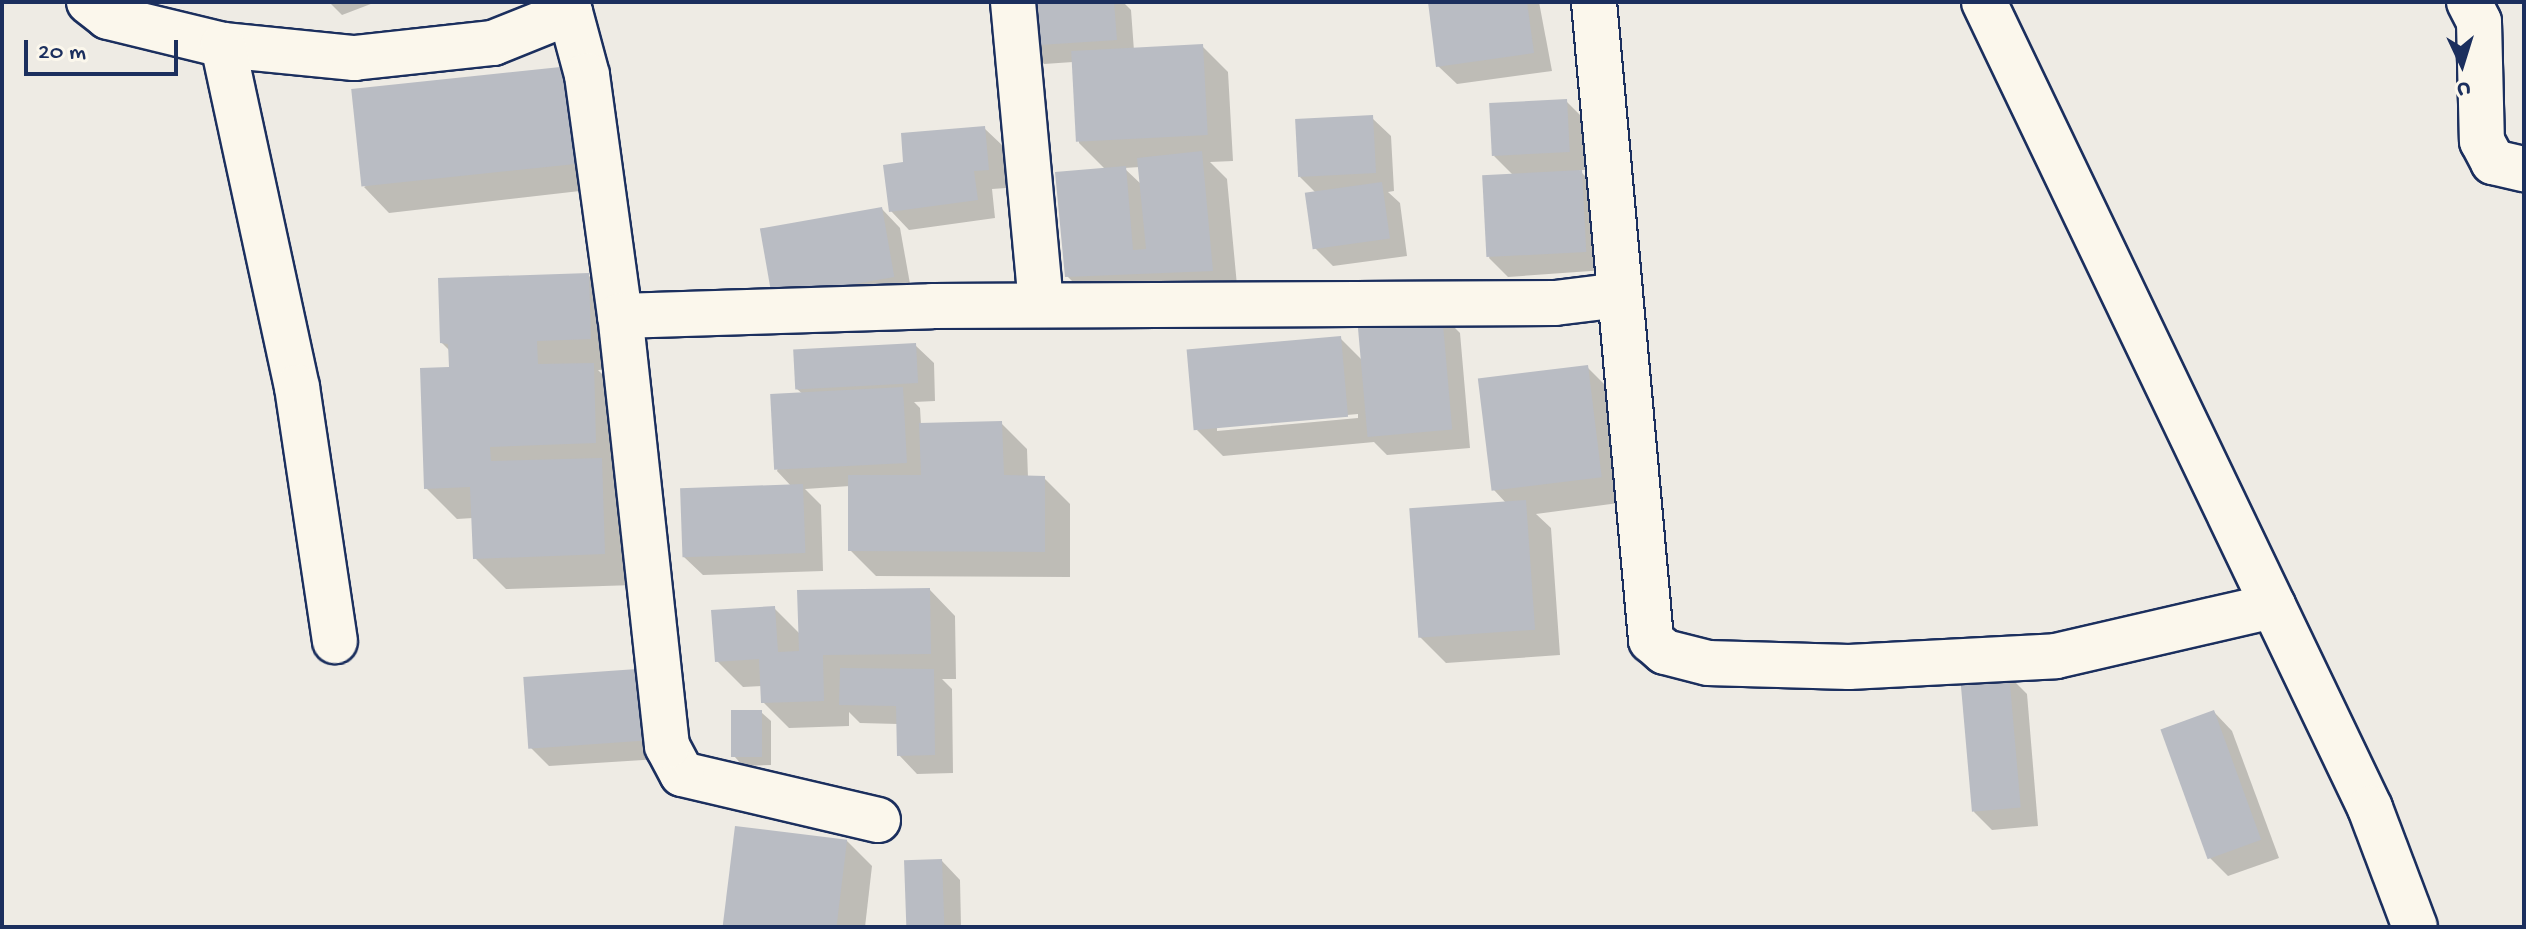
<!DOCTYPE html>
<html>
<head>
<meta charset="utf-8">
<style>
  body { margin:0 }
  #map { position:relative; width:2526px; height:929px; overflow:hidden; background:#eeebe4; font-family:"Gochi Hand",sans-serif }
  div>[style] { position:absolute }
  .shadow>* { inset:0; background:#0003 }
  .building>* { inset:0; background:#b9bcc3; transform-origin:0 0 }
  .roads { filter:drop-shadow(2px 0 #1b2f5e) drop-shadow(-2px 0 #1b2f5e) drop-shadow(0 2px #1b2f5e) drop-shadow(0 -2px #1b2f5e) }
  .minor>* { height:44px; margin:-22px; padding:0 22px; transform-origin:22px; border-radius:22px; background:#fbf7ec }
  .trunk>* { height:44px; margin:-22px; padding:0 22px; transform-origin:22px; border-radius:22px; background:#fbf7ec }
  span { translate:-50% -50%; white-space:nowrap; text-align:center; line-height:1.15; -webkit-text-stroke:8px #fbf7ec; paint-order:stroke }
  .frame { position:absolute; inset:0; border:4px solid #1b2f5e; pointer-events:none }
  .north { position:absolute; left:2422px; top:24px; width:80px; height:80px; -webkit-text-stroke:6px #fbf7ec; paint-order:stroke; rotate:176deg; font-size:22px; font-weight:700; line-height:32px; text-align:center; color:#1b2f5e }
  .north::after { content:''; display:block; margin:auto; width:28px; height:36px; background:#1b2f5e; clip-path:polygon(50% 0,100% 100%,50% 72%,0 100%) }
  .scale { position:absolute; left:24px; top:40px; width:154px; height:36px; box-sizing:border-box; border:4px solid #1b2f5e; border-top:0; padding-left:10px; font-size:24px; line-height:28px; white-space:nowrap; color:#1b2f5e; -webkit-text-stroke:6px #fbf7ec; paint-order:stroke }
</style>
</head>
<body>
<div id="map">
  <div class="shadow">
    <div style="clip-path:polygon(329px 2px,376px 2px,342px 15px)"></div>
    <div style="clip-path:polygon(evenodd,1023px 2px,1123px 2px,1131px 10px,1134px 51px,1202px 46px,1228px 72px,1233px 161px,1210px 162px,1227px 179px,1238px 296px,1093px 302px,1067px 276px,1106px 170px,1079px 143px,1073px 62px,1044px 64px,1026px 45px,1023px 2px,1140px 167px,1142px 185px,1124px 168px,1140px 167px)"></div>
    <div style="clip-path:polygon(1430px 2px,1539px 2px,1552px 71px,1457px 84px,1438px 66px)"></div>
    <div style="clip-path:polygon(570px 68px,606px 188px,389px 213px,364px 187px)"></div>
    <div style="clip-path:polygon(1566px 101px,1585px 120px,1588px 170px,1579px 170px,1600px 191px,1605px 270px,1508px 277px,1489px 258px,1515px 177px,1494px 156px)"></div>
    <div style="clip-path:polygon(1372px 118px,1391px 136px,1394px 191px,1388px 192px,1400px 203px,1407px 256px,1333px 266px,1314px 247px,1316px 193px,1300px 177px)"></div>
    <div style="clip-path:polygon(984px 128px,1003px 146px,1006px 188px,992px 189px,995px 218px,909px 230px,891px 211px)"></div>
    <div style="clip-path:polygon(882px 209px,900px 228px,912px 295px,792px 315px)"></div>
    <div style="clip-path:polygon(588px 275px,619px 306px,621px 369px,598px 370px,624px 396px,635px 585px,506px 589px,475px 558px,473px 518px,457px 519px,426px 488px,451px 369px,450px 351px,442px 343px)"></div>
    <div style="clip-path:polygon(evenodd,1442px 315px,1460px 333px,1470px 448px,1387px 455px,1374px 442px,1223px 456px,1197px 430px,1340px 338px,1362px 360px,1442px 315px,1358px 414px,1358px 418px,1217px 431px,1217px 427px,1358px 414px)"></div>
    <div style="clip-path:polygon(915px 345px,934px 363px,935px 401px,914px 402px,920px 408px,921px 425px,1001px 423px,1027px 449px,1028px 478px,1044px 478px,1070px 504px,1070px 577px,876px 576px,850px 550px,850px 486px,805px 489px,821px 505px,823px 571px,703px 575px,684px 557px,792px 487px,777px 471px,805px 396px,797px 389px)"></div>
    <div style="clip-path:polygon(1587px 367px,1613px 393px,1626px 502px,1536px 514px,1551px 528px,1560px 655px,1446px 663px,1420px 637px,1507px 504px,1494px 490px)"></div>
    <div style="clip-path:polygon(930px 590px,955px 616px,956px 679px,942px 679px,952px 689px,953px 773px,917px 774px,899px 755px,898px 724px,860px 723px,849px 712px,849px 726px,789px 728px,763px 702px,762px 686px,743px 687px,717px 661px,774px 608px,801px 635px)"></div>
    <div style="clip-path:polygon(637px 671px,659px 759px,549px 766px,530px 747px)"></div>
    <div style="clip-path:polygon(2008px 675px,2027px 694px,2038px 826px,1992px 830px,1974px 812px)"></div>
    <div style="clip-path:polygon(761px 712px,771px 721px,771px 765px,743px 766px,734px 756px)"></div>
    <div style="clip-path:polygon(2214px 712px,2232px 731px,2279px 858px,2228px 876px,2209px 857px,2162px 730px)"></div>
    <div style="clip-path:polygon(846px 840px,872px 866px,865px 927px,726px 927px)"></div>
    <div style="clip-path:polygon(942px 861px,960px 880px,961px 927px,908px 927px)"></div>
  </div>
  <div class="building">
    <div style="clip-path:polygon(1021px 2px,1114px 2px,1117px 40px,1024px 46px)"></div>
    <div style="clip-path:polygon(1428px 2px,1527px 2px,1534px 53px,1436px 67px)"></div>
    <div style="left:1203px;top:44px;width:91px;height:132px;rotate:87deg"></div>
    <div style="left:570px;top:66px;width:98px;height:220px;rotate:84deg"></div>
    <div style="left:1567px;top:99px;width:53px;height:78px;rotate:87deg"></div>
    <div style="left:1373px;top:115px;width:58px;height:78px;rotate:87deg"></div>
    <div style="clip-path:polygon(985px 126px,989px 170px,974px 171px,978px 200px,889px 212px,883px 165px,903px 162px,901px 133px)"></div>
    <div style="clip-path:polygon(1202px 151px,1213px 271px,1065px 277px,1055px 172px,1126px 166px,1133px 250px,1146px 249px,1137px 158px)"></div>
    <div style="left:1582px;top:170px;width:82px;height:100px;rotate:87deg"></div>
    <div style="left:1382px;top:182px;width:57px;height:78px;rotate:82deg"></div>
    <div style="left:882px;top:207px;width:71px;height:124px;rotate:80deg"></div>
    <div style="clip-path:polygon(589px 273px,591px 339px,537px 341px,538px 364px,594px 363px,596px 443px,490px 447px,491px 461px,602px 458px,605px 554px,473px 559px,470px 487px,424px 489px,420px 368px,449px 367px,448px 344px,440px 343px,438px 278px)"></div>
    <div style="left:1442px;top:313px;width:117px;height:85px;rotate:85deg"></div>
    <div style="left:1341px;top:336px;width:81px;height:155px;rotate:85deg"></div>
    <div style="left:916px;top:343px;width:40px;height:123px;rotate:87deg"></div>
    <div style="left:1588px;top:365px;width:113px;height:111px;rotate:83deg"></div>
    <div style="left:903px;top:387px;width:76px;height:133px;rotate:87deg"></div>
    <div style="clip-path:polygon(1002px 421px,1004px 475px,1045px 476px,1045px 552px,848px 551px,848px 475px,921px 475px,919px 423px)"></div>
    <div style="left:803px;top:484px;width:69px;height:123px;rotate:88deg"></div>
    <div style="left:1526px;top:500px;width:130px;height:117px;rotate:86deg"></div>
    <div style="clip-path:polygon(930px 588px,931px 654px,823px 655px,824px 701px,761px 703px,759px 659px,715px 662px,711px 610px,775px 606px,778px 652px,799px 651px,797px 590px)"></div>
    <div style="clip-path:polygon(840px 668px,934px 669px,935px 755px,897px 756px,896px 706px,839px 705px)"></div>
    <div style="left:637px;top:669px;width:72px;height:114px;rotate:86deg"></div>
    <div style="left:2009px;top:673px;width:135px;height:49px;rotate:85deg"></div>
    <div style="left:731px;top:710px;width:31px;height:47px"></div>
    <div style="left:2214px;top:710px;width:138px;height:57px;rotate:70deg"></div>
    <div style="left:735px;top:826px;width:113px;height:102px;rotate:7deg"></div>
    <div style="left:942px;top:859px;width:68px;height:38px;rotate:88deg"></div>
  </div>
  <div class="roads">
    <div class="minor">
      <div style="left:89px;top:2px;width:24px;rotate:38deg"></div>
      <div style="left:108px;top:17px;width:118px;rotate:13.7deg"></div>
      <div style="left:223px;top:45px;width:132px;rotate:5.7deg"></div>
      <div style="left:354px;top:58px;width:140px;rotate:-6.2deg"></div>
      <div style="left:493px;top:43px;width:83px;rotate:-21.9deg"></div>
      <div style="left:570px;top:12px;width:65px;rotate:74.9deg"></div>
      <div style="left:587px;top:75px;width:243px;rotate:82.2deg"></div>
      <div style="left:1013px;top:2px;width:304px;rotate:84.7deg"></div>
      <div style="left:1594px;top:2px;width:641px;rotate:84.89deg"></div>
      <div style="left:1651px;top:640px;width:18px;rotate:41deg"></div>
      <div style="left:1665px;top:652px;width:44px;rotate:14.3deg"></div>
      <div style="left:1708px;top:663px;width:141px;rotate:1.6deg"></div>
      <div style="left:1849px;top:667px;width:207px;rotate:-3deg"></div>
      <div style="left:2056px;top:656px;width:223px;rotate:-13deg"></div>
      <div style="left:2469px;top:2px;width:22px;rotate:63deg"></div>
      <div style="left:2479px;top:22px;width:119px;rotate:88.6deg"></div>
      <div style="left:2482px;top:141px;width:24px;rotate:62deg"></div>
      <div style="left:2493px;top:162px;width:32px;rotate:13deg"></div>
      <div style="left:223px;top:45px;width:350px;rotate:77.8deg"></div>
      <div style="left:297px;top:387px;width:257px;rotate:81.5deg"></div>
      <div style="left:878px;top:820px;width:201px;rotate:-166.8deg"></div>
      <div style="left:682px;top:774px;width:32px;rotate:-118deg"></div>
      <div style="left:667px;top:746px;width:433px;rotate:-96.2deg"></div>
      <div style="left:620px;top:316px;width:312px;rotate:-1.8deg"></div>
      <div style="left:932px;top:306px;width:623px;rotate:-0.28deg"></div>
      <div style="left:1555px;top:303px;width:65px;rotate:-7deg"></div>
    </div>
    <div class="trunk">
      <div style="left:1984px;top:2px;width:894px;rotate:64.41deg"></div>
      <div style="left:2370px;top:808px;width:127px;rotate:69.3deg"></div>
    </div>
  </div>
  <div class="frame"></div>
  <div class="north">U</div>
  <div class="scale">20 m</div>
</div>
</body>
</html>
